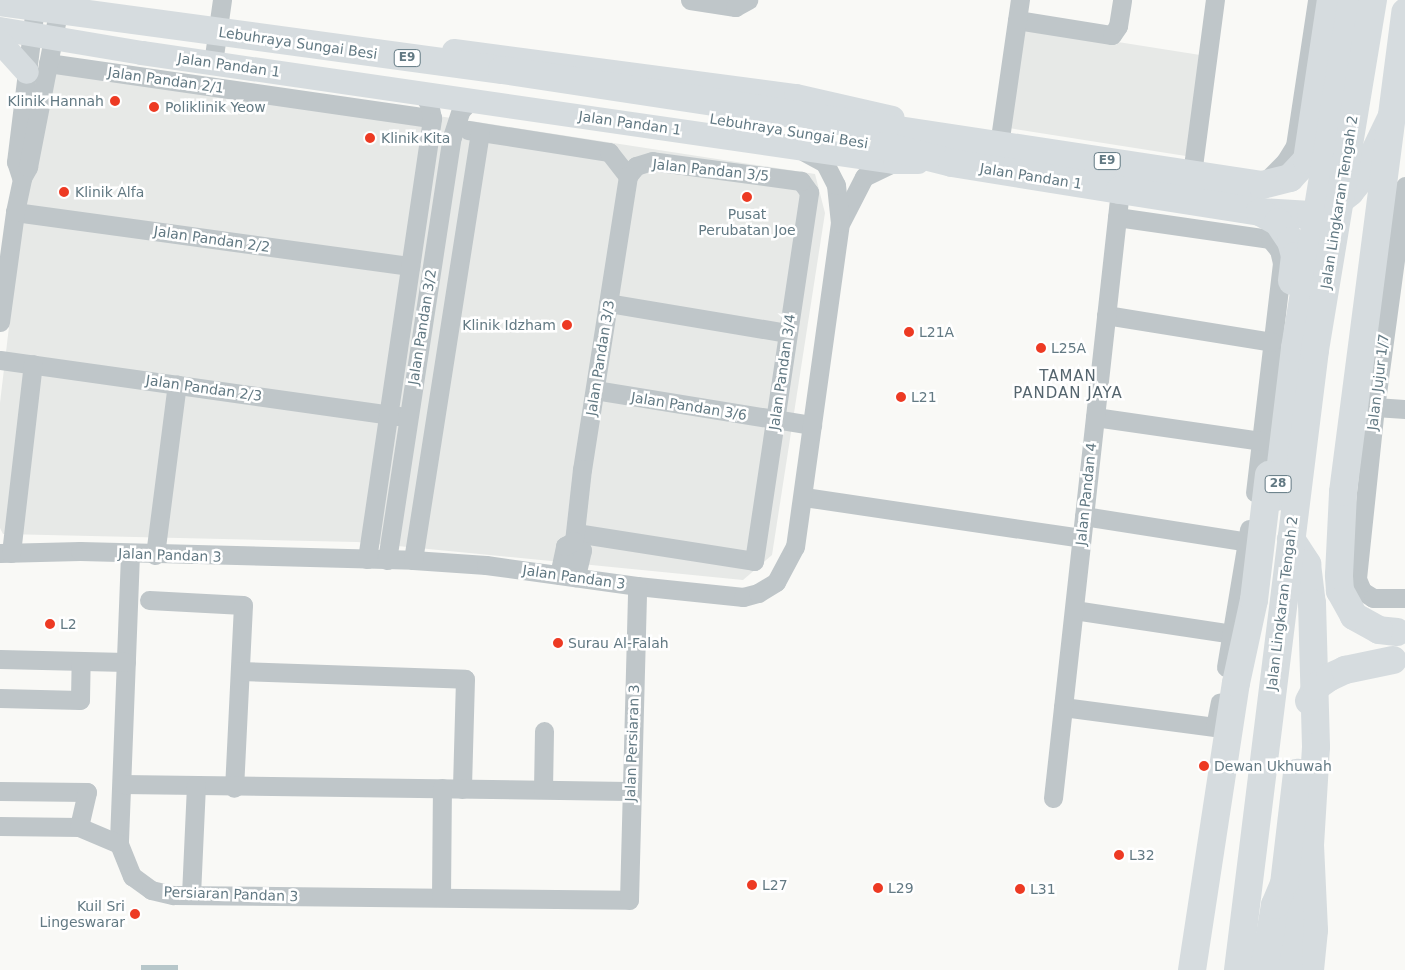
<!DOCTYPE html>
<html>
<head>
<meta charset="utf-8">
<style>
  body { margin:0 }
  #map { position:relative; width:1405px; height:970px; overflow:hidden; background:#f9f9f6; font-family:"DejaVu Sans",sans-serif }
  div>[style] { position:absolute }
  .built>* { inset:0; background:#e7e9e7; transform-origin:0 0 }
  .water>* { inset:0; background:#b7c7ca; transform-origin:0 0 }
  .minor>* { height:19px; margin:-9.5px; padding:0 9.5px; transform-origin:9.5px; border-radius:9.5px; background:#bfc6c9 }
  .major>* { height:24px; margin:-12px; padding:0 12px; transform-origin:12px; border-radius:12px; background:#d6dcdf }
  .highway>* { height:28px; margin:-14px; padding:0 14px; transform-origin:14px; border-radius:14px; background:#d6dcdf }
  .dots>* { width:14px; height:14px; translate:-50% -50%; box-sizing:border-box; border:2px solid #fff; border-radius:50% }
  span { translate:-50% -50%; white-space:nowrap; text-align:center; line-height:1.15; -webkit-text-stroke:5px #fff; paint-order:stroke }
  .shield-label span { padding:1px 4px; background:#fff; border:1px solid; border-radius:4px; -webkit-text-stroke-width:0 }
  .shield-label { font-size:12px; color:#627983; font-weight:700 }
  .street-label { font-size:14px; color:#627983 }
  .poi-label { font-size:14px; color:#627983 }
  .right { translate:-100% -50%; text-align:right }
  .left { translate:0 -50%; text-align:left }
  .neighbourhood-label { font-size:15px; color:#55656e; letter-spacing:1px }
</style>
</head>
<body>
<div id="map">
  <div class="built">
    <div style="left:1023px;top:27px;width:181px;height:102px;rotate:9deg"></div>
    <div style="clip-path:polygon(41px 55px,815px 174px,825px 213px,772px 555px,743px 580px,357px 542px,3px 534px,0 528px,0 403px)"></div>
  </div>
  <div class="water">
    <div style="left:141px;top:965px;width:37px;height:6px"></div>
  </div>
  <div class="minor">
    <div style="left:690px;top:0;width:46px;rotate:8.8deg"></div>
    <div style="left:735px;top:7px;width:15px;rotate:-28deg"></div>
    <div style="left:1017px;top:20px;width:96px;rotate:9deg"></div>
    <div style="left:1112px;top:35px;width:11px;rotate:-56deg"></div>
    <div style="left:1118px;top:26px;width:26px;rotate:-81deg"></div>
    <div style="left:48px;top:63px;width:388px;rotate:8.2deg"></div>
    <div style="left:213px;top:63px;width:64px;rotate:-81.9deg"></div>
    <div style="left:468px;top:130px;width:143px;rotate:8.9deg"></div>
    <div style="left:609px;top:152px;width:31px;rotate:52deg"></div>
    <div style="left:999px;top:145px;width:147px;rotate:-81.8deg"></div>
    <div style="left:1192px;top:174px;width:176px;rotate:-82.5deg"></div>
    <div style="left:21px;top:177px;width:16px;rotate:-108deg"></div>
    <div style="left:16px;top:162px;width:163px;rotate:-83deg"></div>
    <div style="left:1263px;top:184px;width:31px;rotate:-45deg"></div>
    <div style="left:1285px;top:162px;width:19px;rotate:-58deg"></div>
    <div style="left:1295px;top:146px;width:148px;rotate:-81.4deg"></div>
    <div style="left:1405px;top:186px;width:223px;rotate:97.7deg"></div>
    <div style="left:1375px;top:407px;width:173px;rotate:96deg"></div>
    <div style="left:1357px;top:579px;width:13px;rotate:67deg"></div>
    <div style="left:1362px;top:591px;width:13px;rotate:32deg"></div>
    <div style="left:1373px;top:598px;width:32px"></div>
    <div style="left:15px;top:212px;width:399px;rotate:7.8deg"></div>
    <div style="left:1117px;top:217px;width:155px;rotate:8.2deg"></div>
    <div style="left:1270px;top:239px;width:14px;rotate:51deg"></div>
    <div style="left:1279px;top:250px;width:13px;rotate:77deg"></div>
    <div style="left:1282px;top:263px;width:231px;rotate:96.7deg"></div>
    <div style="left:841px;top:222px;width:51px;rotate:-62.9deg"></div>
    <div style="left:864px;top:177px;width:34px;rotate:-26deg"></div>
    <div style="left:608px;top:303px;width:182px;rotate:9.5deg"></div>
    <div style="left:1106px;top:315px;width:168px;rotate:9.2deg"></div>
    <div style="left:0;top:322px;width:111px;rotate:-82.2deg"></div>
    <div style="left:15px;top:212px;width:35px;rotate:-78deg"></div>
    <div style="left:22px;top:178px;width:13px;rotate:-61deg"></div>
    <div style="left:28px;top:167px;width:168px;rotate:-79deg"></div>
    <div style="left:0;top:360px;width:404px;rotate:8deg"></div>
    <div style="left:595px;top:390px;width:220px;rotate:9.2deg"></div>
    <div style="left:1375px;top:407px;width:30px;rotate:4deg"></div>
    <div style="left:1095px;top:417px;width:169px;rotate:8.2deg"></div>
    <div style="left:804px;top:497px;width:280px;rotate:8.4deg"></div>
    <div style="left:1084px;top:516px;width:166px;rotate:9deg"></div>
    <div style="left:576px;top:533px;width:180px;rotate:8.9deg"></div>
    <div style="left:754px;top:561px;width:373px;rotate:-81.5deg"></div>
    <div style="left:809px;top:192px;width:14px;rotate:-126deg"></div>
    <div style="left:801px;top:181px;width:150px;rotate:-172.4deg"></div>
    <div style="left:652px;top:161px;width:17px;rotate:163deg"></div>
    <div style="left:636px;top:166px;width:13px;rotate:129deg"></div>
    <div style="left:628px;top:176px;width:297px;rotate:98.9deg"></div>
    <div style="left:582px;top:469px;width:72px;rotate:96.3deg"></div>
    <div style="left:574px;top:541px;width:12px;rotate:48deg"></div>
    <div style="left:582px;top:550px;width:28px;rotate:103deg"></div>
    <div style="left:0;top:553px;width:80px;rotate:-1.4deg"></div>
    <div style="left:80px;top:551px;width:333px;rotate:1.5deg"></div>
    <div style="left:413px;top:560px;width:73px;rotate:3.9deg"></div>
    <div style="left:486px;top:565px;width:152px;rotate:7.9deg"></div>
    <div style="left:637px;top:586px;width:107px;rotate:5.9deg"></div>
    <div style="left:743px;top:597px;width:16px;rotate:-15deg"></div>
    <div style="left:758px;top:593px;width:21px;rotate:-31deg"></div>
    <div style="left:776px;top:582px;width:40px;rotate:-62deg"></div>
    <div style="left:795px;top:547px;width:327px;rotate:-82.1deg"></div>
    <div style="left:840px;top:223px;width:38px;rotate:-96deg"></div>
    <div style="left:836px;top:185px;width:25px;rotate:-117deg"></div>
    <div style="left:825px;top:163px;width:24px;rotate:-152deg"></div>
    <div style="left:11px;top:553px;width:190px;rotate:-83.4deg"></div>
    <div style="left:130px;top:554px;width:290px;rotate:92.2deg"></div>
    <div style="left:119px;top:844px;width:35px;rotate:68deg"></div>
    <div style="left:132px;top:876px;width:24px;rotate:36deg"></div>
    <div style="left:151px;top:890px;width:23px;rotate:13deg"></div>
    <div style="left:173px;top:895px;width:456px;rotate:0.6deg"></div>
    <div style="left:629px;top:900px;width:314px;rotate:-88.5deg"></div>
    <div style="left:155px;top:555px;width:172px;rotate:-82.7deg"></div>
    <div style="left:367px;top:559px;width:446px;rotate:-81.6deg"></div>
    <div style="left:432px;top:118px;width:14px;rotate:-102deg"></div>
    <div style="left:429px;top:104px;width:14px;rotate:-120deg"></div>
    <div style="left:387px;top:560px;width:428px;rotate:-81.3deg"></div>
    <div style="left:452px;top:137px;width:28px;rotate:-72deg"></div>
    <div style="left:461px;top:110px;width:14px;rotate:-45deg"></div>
    <div style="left:413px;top:560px;width:432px;rotate:-81.1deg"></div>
    <div style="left:559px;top:575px;width:30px;rotate:-78deg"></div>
    <div style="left:565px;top:546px;width:10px;rotate:-29deg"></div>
    <div style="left:149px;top:600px;width:94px;rotate:3deg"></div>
    <div style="left:243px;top:605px;width:183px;rotate:92.8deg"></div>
    <div style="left:1074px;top:610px;width:160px;rotate:8.6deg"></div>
    <div style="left:0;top:659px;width:126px;rotate:1.4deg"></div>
    <div style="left:1226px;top:667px;width:140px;rotate:-80.5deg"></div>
    <div style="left:240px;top:671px;width:225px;rotate:2deg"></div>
    <div style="left:465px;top:679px;width:110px;rotate:91.6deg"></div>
    <div style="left:0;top:698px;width:80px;rotate:1.4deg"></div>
    <div style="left:80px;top:700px;width:39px;rotate:-89deg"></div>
    <div style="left:1063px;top:707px;width:153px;rotate:7.5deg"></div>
    <div style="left:1215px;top:727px;width:25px;rotate:-79deg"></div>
    <div style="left:122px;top:784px;width:507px;rotate:0.79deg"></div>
    <div style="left:543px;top:789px;width:58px;rotate:-89deg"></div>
    <div style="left:0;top:791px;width:87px;rotate:0.7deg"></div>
    <div style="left:87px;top:792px;width:36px;rotate:103deg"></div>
    <div style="left:79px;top:827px;width:79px;rotate:-179.3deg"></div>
    <div style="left:1053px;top:798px;width:612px;rotate:-83.71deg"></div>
    <div style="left:79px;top:827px;width:43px;rotate:23deg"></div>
    <div style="left:191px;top:895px;width:110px;rotate:-87.4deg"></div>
    <div style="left:441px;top:897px;width:109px;rotate:-89.5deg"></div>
  </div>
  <div class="major">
    <div style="left:0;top:29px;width:144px;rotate:9.6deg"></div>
    <div style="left:142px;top:53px;width:761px;rotate:8.24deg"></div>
    <div style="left:895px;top:162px;width:23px"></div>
    <div style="left:0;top:42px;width:40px;rotate:48deg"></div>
    <div style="left:454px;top:51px;width:345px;rotate:7.5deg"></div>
    <div style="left:796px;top:96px;width:99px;rotate:12.8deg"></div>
  </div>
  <div class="highway">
    <div style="left:0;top:2px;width:507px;rotate:7.71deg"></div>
    <div style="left:502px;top:70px;width:769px;rotate:8.6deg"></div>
    <div style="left:1262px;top:185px;width:29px;rotate:-14deg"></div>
    <div style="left:1290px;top:178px;width:25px;rotate:-47deg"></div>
    <div style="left:1307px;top:160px;width:162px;rotate:-81.5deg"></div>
    <div style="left:884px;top:146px;width:70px;rotate:14deg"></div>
    <div style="left:952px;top:163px;width:170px;rotate:9.1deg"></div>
    <div style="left:1120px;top:190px;width:142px;rotate:8.9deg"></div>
    <div style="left:1260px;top:212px;width:51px;rotate:3.4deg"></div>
    <div style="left:1311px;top:215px;width:25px;rotate:-23deg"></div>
    <div style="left:1334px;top:205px;width:21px;rotate:-39deg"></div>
    <div style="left:1350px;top:192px;width:21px;rotate:-51deg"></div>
    <div style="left:1363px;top:176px;width:69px;rotate:-64.2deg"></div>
    <div style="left:1260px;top:212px;width:21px;rotate:29deg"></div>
    <div style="left:1278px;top:222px;width:23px;rotate:56deg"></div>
    <div style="left:1291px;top:241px;width:16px;rotate:75deg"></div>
    <div style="left:1295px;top:256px;width:25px;rotate:97deg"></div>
    <div style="left:1277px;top:497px;width:150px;rotate:-83.1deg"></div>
    <div style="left:1295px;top:348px;width:353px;rotate:-80.7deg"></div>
    <div style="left:1291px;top:539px;width:30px;rotate:57deg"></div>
    <div style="left:1307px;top:564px;width:39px;rotate:83deg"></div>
    <div style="left:1312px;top:603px;width:144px;rotate:88.4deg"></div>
    <div style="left:1316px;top:747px;width:98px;rotate:93.5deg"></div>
    <div style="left:1310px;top:845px;width:85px;rotate:87.3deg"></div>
    <div style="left:1314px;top:930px;width:40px;rotate:95.7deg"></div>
    <div style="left:1397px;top:632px;width:18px;rotate:-174deg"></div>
    <div style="left:1379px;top:630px;width:29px;rotate:-151deg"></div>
    <div style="left:1354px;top:616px;width:29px;rotate:-119deg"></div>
    <div style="left:1340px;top:591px;width:16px;rotate:-94deg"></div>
    <div style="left:1339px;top:575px;width:83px;rotate:-87.2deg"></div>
    <div style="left:1343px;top:492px;width:484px;rotate:-82.6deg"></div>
    <div style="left:1309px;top:701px;width:17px;rotate:-62deg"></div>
    <div style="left:1317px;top:686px;width:16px;rotate:-35deg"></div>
    <div style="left:1330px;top:677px;width:17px;rotate:-25deg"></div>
    <div style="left:1345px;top:670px;width:49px;rotate:-11.8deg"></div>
    <div style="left:1287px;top:895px;width:11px;rotate:75deg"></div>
    <div style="left:1290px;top:906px;width:64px;rotate:91.8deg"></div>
    <div style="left:1192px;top:970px;width:290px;rotate:-81.3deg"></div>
    <div style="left:1236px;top:683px;width:85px;rotate:-77.8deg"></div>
    <div style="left:1254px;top:600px;width:126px;rotate:-83.2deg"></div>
    <div style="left:1238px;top:970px;width:625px;rotate:-82.92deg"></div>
    <div style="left:1315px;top:350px;width:355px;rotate:-80.6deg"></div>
    <div style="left:1264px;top:970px;width:66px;rotate:-80.4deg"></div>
    <div style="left:1275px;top:905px;width:23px;rotate:-67deg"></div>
    <div style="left:1284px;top:884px;width:112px;rotate:-83.3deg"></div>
  </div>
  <div class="dots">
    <div style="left:115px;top:101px;background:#ed3a23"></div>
    <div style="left:154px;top:107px;background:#ed3a23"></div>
    <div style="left:370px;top:138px;background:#ed3a23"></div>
    <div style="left:64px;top:192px;background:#ed3a23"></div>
    <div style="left:747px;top:197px;background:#ed3a23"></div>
    <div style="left:567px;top:325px;background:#ed3a23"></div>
    <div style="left:909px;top:332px;background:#ed3a23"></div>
    <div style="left:1041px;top:348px;background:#ed3a23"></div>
    <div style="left:901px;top:397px;background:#ed3a23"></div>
    <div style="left:50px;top:624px;background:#ed3a23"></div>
    <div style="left:558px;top:643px;background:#ed3a23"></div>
    <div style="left:1204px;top:766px;background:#ed3a23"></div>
    <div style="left:1119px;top:855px;background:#ed3a23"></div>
    <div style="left:752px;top:885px;background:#ed3a23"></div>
    <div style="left:878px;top:888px;background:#ed3a23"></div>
    <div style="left:1020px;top:889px;background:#ed3a23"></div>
    <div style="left:135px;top:914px;background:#ed3a23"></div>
  </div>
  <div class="shield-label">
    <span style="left:407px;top:58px">E9</span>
    <span style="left:1107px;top:161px">E9</span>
    <span style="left:1278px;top:484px">28</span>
  </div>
  <div class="street-label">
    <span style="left:298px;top:43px;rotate:8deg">Lebuhraya Sungai Besi</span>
    <span style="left:229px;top:65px;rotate:8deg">Jalan Pandan 1</span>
    <span style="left:166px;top:80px;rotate:8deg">Jalan Pandan 2/1</span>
    <span style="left:630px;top:123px;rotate:8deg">Jalan Pandan 1</span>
    <span style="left:789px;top:131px;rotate:9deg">Lebuhraya Sungai Besi</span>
    <span style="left:711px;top:170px;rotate:6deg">Jalan Pandan 3/5</span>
    <span style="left:1031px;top:176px;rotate:9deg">Jalan Pandan 1</span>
    <span style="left:1339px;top:202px;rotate:-81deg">Jalan Lingkaran Tengah 2</span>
    <span style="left:212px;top:239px;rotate:8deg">Jalan Pandan 2/2</span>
    <span style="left:422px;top:327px;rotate:-81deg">Jalan Pandan 3/2</span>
    <span style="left:600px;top:358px;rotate:-81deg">Jalan Pandan 3/3</span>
    <span style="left:782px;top:372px;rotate:-82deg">Jalan Pandan 3/4</span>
    <span style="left:1378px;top:382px;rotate:-83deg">Jalan Jujur 1/7</span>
    <span style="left:204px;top:388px;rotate:8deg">Jalan Pandan 2/3</span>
    <span style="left:689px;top:406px;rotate:9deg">Jalan Pandan 3/6</span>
    <span style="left:1086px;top:494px;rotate:-84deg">Jalan Pandan 4</span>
    <span style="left:170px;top:555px;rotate:2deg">Jalan Pandan 3</span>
    <span style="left:574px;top:577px;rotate:8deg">Jalan Pandan 3</span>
    <span style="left:1282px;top:603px;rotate:-83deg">Jalan Lingkaran Tengah 2</span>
    <span style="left:632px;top:743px;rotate:-88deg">Jalan Persiaran 3</span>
    <span style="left:231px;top:894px;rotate:2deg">Persiaran Pandan 3</span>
  </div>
  <div class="poi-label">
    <span class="right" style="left:104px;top:101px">Klinik Hannah</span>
    <span class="left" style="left:165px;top:107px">Poliklinik Yeow</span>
    <span class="left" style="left:381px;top:138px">Klinik Kita</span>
    <span class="left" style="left:75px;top:192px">Klinik Alfa</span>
    <span style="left:747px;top:222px">Pusat<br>Perubatan Joe</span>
    <span class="right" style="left:556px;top:325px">Klinik Idzham</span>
    <span class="left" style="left:919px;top:332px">L21A</span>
    <span class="left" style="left:1051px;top:348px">L25A</span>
    <span class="left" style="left:911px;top:397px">L21</span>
    <span class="left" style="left:60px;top:624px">L2</span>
    <span class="left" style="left:568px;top:643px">Surau Al-Falah</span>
    <span class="left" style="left:1214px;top:766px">Dewan Ukhuwah</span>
    <span class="left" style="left:1129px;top:855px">L32</span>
    <span class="left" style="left:762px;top:885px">L27</span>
    <span class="left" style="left:888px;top:888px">L29</span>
    <span class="left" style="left:1030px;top:889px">L31</span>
    <span class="right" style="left:125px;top:914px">Kuil Sri<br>Lingeswarar</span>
  </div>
  <div class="neighbourhood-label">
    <span style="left:1068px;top:385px">TAMAN<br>PANDAN JAYA</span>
  </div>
</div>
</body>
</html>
